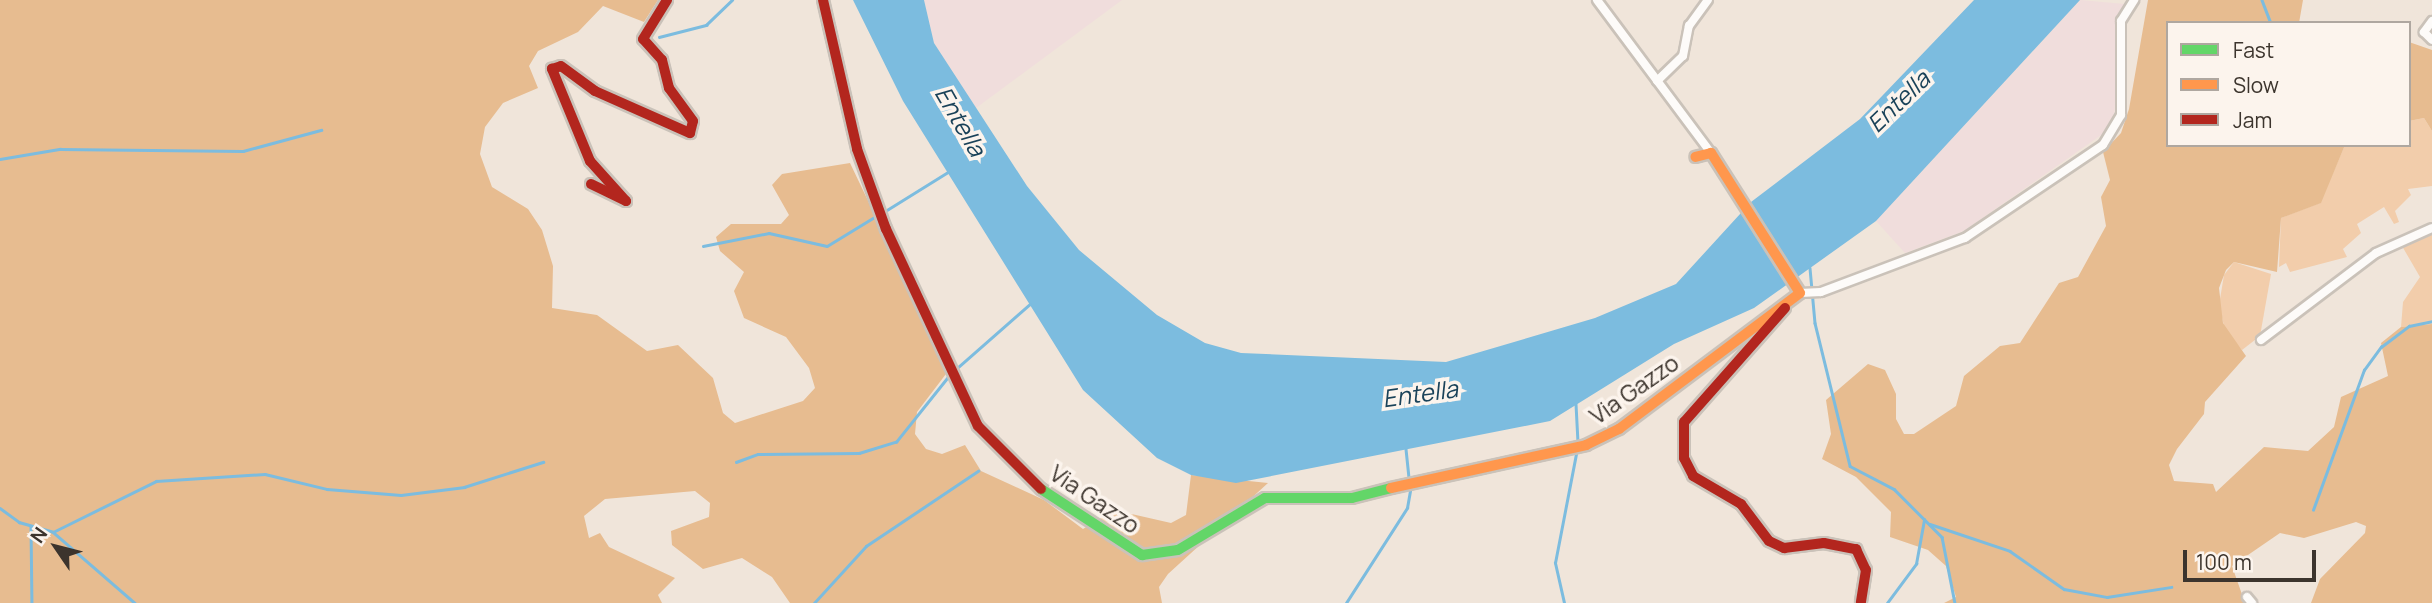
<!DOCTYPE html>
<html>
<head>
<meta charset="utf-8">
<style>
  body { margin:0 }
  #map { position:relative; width:2432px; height:603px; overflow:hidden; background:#f0e5da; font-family:Manrope,sans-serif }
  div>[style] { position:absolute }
  .industrial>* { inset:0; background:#f0dddc }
  .green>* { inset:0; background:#f2cdab }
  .forest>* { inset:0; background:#e7bc90 }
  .water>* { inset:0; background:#7cbcdf }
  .stream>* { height:2.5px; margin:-1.25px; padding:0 1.25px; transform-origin:1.25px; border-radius:1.25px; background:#7cbcdf }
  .roads { filter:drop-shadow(2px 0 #cac2b9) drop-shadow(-2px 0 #cac2b9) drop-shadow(0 2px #cac2b9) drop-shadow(0 -2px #cac2b9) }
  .street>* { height:8px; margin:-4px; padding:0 4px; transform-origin:4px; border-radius:4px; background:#fdfbf9 }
  .fast>* { height:10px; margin:-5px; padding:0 5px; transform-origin:5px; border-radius:5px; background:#63d668 }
  .slow>* { height:10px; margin:-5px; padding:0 5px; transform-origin:5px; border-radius:5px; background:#ff974d }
  .jam>* { height:10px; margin:-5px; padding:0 5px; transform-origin:5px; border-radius:5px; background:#b3261e }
  span { translate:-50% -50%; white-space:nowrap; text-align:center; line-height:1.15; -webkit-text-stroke:7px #fcf4ed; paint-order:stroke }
  .street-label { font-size:23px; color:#3c342d }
  .water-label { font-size:24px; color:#1a4259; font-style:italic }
  .legend { position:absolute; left:2166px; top:21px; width:245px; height:126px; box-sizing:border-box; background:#fcf4ed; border:2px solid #afa7a0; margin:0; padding:9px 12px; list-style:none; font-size:21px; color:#3c342d }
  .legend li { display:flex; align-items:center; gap:14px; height:35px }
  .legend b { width:35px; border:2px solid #afa7a0 }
  .north { position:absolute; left:21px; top:512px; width:70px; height:70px; -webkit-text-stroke:5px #fcf4ed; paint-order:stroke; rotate:305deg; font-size:19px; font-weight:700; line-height:28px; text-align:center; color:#3c342d }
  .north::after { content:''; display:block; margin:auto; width:24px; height:32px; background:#3c342d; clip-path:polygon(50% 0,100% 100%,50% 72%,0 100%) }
  .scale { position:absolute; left:2183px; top:550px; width:133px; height:32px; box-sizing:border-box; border:4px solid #3c342d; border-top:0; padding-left:9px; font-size:21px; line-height:24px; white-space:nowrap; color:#3c342d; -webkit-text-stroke:5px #fcf4ed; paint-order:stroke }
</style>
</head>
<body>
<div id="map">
  <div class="industrial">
    <div style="clip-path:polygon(924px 0,1122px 0,976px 108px,934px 43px)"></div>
    <div style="clip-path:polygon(2080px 0,2125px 4px,2118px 20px,2114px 126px,1964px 231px,1905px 253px,1876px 221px)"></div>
  </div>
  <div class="green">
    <div style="clip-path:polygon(2424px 118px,2432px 131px,2432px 186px,2408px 189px,2411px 195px,2395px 211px,2399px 222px,2394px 224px,2384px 207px,2357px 224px,2361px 233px,2343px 249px,2347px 257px,2290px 272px,2286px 263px,2279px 267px,2281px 218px,2320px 203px,2345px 145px,2409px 145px,2409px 121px)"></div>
    <div style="clip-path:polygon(2432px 234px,2432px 324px,2401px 327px,2403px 302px,2420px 277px,2402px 246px)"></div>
    <div style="clip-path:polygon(2234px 262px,2271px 274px,2260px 336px,2242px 350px,2225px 330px,2219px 305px,2224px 275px)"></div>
  </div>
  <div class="forest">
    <div style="clip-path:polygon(0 0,658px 0,644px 22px,603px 6px,578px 32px,538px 51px,529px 66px,538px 88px,503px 103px,485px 127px,480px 154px,492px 187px,528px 209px,542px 230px,553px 266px,552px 308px,597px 315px,647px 351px,678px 345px,713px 378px,723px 413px,735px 423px,803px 401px,815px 388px,809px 368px,786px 337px,744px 318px,734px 291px,744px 272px,720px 251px,716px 237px,731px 224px,781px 224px,789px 215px,772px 185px,782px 174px,850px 163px,949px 370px,917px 412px,915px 434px,926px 449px,942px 454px,965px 445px,981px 471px,1044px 500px,1083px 529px,1114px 510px,1171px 523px,1186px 515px,1191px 475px,1268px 483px,1168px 574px,1159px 587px,1162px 603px,790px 603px,772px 577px,742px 558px,703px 569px,672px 545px,671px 531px,709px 517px,710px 503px,695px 491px,605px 499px,584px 516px,589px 538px,600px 533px,609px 547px,675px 578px,658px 595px,662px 603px,0 603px)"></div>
    <div style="clip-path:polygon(2148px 0,2303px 0,2299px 23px,2168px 23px,2168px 145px,2345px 145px,2321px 203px,2281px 218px,2277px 272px,2234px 262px,2226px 270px,2219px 288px,2223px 323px,2246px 356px,2205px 402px,2204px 414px,2177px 449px,2169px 465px,2174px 481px,2213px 484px,2216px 492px,2264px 447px,2308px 451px,2334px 427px,2341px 397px,2388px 376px,2381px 343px,2401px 327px,2432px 324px,2432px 603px,2311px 603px,2320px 579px,2365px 533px,2366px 526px,2356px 522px,2304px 538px,2280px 533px,2232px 566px,2245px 603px,1944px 603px,1956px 597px,1946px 566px,1928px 550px,1890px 537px,1891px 512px,1856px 477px,1822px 459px,1831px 434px,1826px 400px,1868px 364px,1885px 370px,1896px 394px,1896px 419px,1904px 434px,1914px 434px,1956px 406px,1964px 376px,2000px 346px,2020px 343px,2059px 283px,2078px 277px,2106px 226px,2101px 197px,2110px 180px,2103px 152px,2121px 133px,2129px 109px)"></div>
    <div style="clip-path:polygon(2409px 42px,2432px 50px,2432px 131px,2424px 118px,2409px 121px)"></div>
  </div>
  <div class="water">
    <div style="clip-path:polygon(853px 0,924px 0,934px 43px,1027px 186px,1079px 250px,1157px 315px,1205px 343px,1241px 353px,1446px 362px,1595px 318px,1676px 284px,1751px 202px,1860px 119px,1974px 0,2080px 0,1876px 221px,1754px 308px,1674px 344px,1550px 421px,1236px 483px,1191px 475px,1157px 458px,1083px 390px,903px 101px)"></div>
  </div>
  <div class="stream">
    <div style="left:2262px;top:0;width:25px;rotate:69deg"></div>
    <div style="left:659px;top:37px;width:49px;rotate:-14.3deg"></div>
    <div style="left:706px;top:25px;width:36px;rotate:-44deg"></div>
    <div style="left:0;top:159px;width:61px;rotate:-9.5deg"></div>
    <div style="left:60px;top:149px;width:183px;rotate:0.6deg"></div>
    <div style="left:243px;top:151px;width:81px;rotate:-15.1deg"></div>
    <div style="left:882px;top:213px;width:78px;rotate:-31.8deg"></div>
    <div style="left:703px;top:246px;width:67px;rotate:-11.1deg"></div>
    <div style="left:769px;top:233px;width:59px;rotate:12.6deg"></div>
    <div style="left:827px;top:246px;width:57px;rotate:-31.5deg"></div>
    <div style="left:1810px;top:268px;width:55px;rotate:84.8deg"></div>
    <div style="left:1815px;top:323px;width:147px;rotate:76.2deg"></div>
    <div style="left:1850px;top:466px;width:50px;rotate:27.6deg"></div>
    <div style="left:1894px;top:489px;width:68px;rotate:45deg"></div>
    <div style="left:1942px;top:537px;width:67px;rotate:78.9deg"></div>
    <div style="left:956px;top:369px;width:98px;rotate:-41.3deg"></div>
    <div style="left:1576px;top:404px;width:39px;rotate:87deg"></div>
    <div style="left:1406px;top:449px;width:31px;rotate:84deg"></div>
    <div style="left:736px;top:462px;width:23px;rotate:-20deg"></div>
    <div style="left:758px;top:454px;width:101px;rotate:-0.6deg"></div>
    <div style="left:859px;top:453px;width:39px;rotate:-17deg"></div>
    <div style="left:896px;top:442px;width:88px;rotate:-51.4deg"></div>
    <div style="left:0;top:508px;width:24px;rotate:36deg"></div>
    <div style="left:19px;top:522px;width:35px;rotate:16deg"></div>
    <div style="left:53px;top:532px;width:108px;rotate:40.9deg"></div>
    <div style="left:2313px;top:510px;width:149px;rotate:-70deg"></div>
    <div style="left:2364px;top:370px;width:29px;rotate:-54deg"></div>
    <div style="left:2381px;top:347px;width:35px;rotate:-37deg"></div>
    <div style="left:2409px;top:326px;width:24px;rotate:-12deg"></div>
    <div style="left:1930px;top:524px;width:84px;rotate:18.6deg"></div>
    <div style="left:2010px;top:551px;width:66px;rotate:35.1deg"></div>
    <div style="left:2064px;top:589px;width:44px;rotate:10.5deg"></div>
    <div style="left:2107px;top:597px;width:65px;rotate:-8.9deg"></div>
    <div style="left:31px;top:526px;width:77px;rotate:89.3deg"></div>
    <div style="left:53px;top:532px;width:115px;rotate:-26.3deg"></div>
    <div style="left:156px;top:481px;width:109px;rotate:-3.7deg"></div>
    <div style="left:265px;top:474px;width:64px;rotate:13.6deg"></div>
    <div style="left:327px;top:489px;width:74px;rotate:4.6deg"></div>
    <div style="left:401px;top:495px;width:64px;rotate:-7.2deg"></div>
    <div style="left:464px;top:487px;width:83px;rotate:-17.6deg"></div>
    <div style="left:814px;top:603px;width:77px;rotate:-47.6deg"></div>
    <div style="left:866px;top:546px;width:135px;rotate:-33.8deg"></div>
    <div style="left:1346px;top:603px;width:113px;rotate:-57.3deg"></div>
    <div style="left:1407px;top:508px;width:22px;rotate:-80deg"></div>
    <div style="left:1564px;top:603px;width:41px;rotate:-102.7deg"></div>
    <div style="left:1555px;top:563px;width:116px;rotate:-79.1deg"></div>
    <div style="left:1887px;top:603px;width:49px;rotate:-53.4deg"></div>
    <div style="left:1916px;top:564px;width:45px;rotate:-79.7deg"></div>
  </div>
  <div class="roads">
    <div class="street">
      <div style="left:1597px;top:0;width:191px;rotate:53.3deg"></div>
      <div style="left:2432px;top:21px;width:14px;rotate:126deg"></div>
      <div style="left:2424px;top:32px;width:11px;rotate:45deg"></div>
      <div style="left:1657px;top:81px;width:36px;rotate:-44deg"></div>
      <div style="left:1683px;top:56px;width:31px;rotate:-79deg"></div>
      <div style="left:1689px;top:26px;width:32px;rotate:-54deg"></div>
      <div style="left:1800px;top:293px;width:21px;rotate:-3deg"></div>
      <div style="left:1821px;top:292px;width:154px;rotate:-20.6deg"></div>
      <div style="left:1965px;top:238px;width:166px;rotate:-34deg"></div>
      <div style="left:2103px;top:145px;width:35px;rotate:-59deg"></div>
      <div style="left:2121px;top:115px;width:94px;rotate:-90deg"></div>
      <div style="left:2121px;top:21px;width:25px;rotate:-58deg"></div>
      <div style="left:2261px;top:340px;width:144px;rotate:-37.1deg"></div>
      <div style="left:2376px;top:253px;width:61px;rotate:-24.1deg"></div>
      <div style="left:2247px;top:597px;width:8px;rotate:50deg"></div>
    </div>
    <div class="fast">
      <div style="left:1041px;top:489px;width:121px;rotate:33.2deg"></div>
      <div style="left:1142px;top:555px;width:36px;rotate:-8deg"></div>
      <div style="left:1178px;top:550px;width:101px;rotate:-30.9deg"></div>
      <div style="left:1265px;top:498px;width:87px"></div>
      <div style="left:1352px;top:498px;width:40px;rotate:-14.4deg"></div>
    </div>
    <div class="slow">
      <div style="left:1391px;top:488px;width:200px;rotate:-12.4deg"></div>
      <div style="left:1586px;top:445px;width:37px;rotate:-26deg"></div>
      <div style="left:1619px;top:429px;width:226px;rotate:-36.9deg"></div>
      <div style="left:1800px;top:293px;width:166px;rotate:-122.4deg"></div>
      <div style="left:1711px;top:153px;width:16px;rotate:166deg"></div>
    </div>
    <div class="jam">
      <div style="left:823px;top:0;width:153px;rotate:77.1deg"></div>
      <div style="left:857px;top:149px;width:85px;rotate:70.1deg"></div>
      <div style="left:886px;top:229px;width:217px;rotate:65deg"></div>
      <div style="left:978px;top:426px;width:89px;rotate:45deg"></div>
      <div style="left:591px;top:184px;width:39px;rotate:26deg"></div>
      <div style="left:626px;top:201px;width:54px;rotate:-132deg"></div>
      <div style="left:590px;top:161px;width:100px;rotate:-112.4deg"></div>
      <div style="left:552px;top:69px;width:9px;rotate:-18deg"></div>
      <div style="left:561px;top:66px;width:42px;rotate:36.3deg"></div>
      <div style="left:595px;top:91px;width:104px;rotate:23.9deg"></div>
      <div style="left:690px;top:133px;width:12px;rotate:-76deg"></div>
      <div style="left:693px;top:121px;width:41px;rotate:-126deg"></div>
      <div style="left:669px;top:88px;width:29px;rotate:-104deg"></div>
      <div style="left:662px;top:60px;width:28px;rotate:-132deg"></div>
      <div style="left:643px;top:39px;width:46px;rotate:-58.4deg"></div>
      <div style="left:1785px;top:308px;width:152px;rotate:131.5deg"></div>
      <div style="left:1684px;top:422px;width:36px;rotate:90deg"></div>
      <div style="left:1684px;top:458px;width:20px;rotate:63deg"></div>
      <div style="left:1693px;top:476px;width:56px;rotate:30.3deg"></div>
      <div style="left:1741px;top:504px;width:46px;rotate:52.9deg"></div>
      <div style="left:1769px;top:541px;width:17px;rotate:25deg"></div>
      <div style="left:1784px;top:548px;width:40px;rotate:-7.1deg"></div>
      <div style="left:1824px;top:543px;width:33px;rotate:11deg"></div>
      <div style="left:1856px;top:549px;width:23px;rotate:65deg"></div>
      <div style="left:1866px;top:570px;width:33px;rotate:99deg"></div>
    </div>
  </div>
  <div class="street-label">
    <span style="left:1634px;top:389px;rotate:-35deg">Via Gazzo</span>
    <span style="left:1095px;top:499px;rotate:34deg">Via Gazzo</span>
  </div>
  <div class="water-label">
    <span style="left:1898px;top:101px;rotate:-44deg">Entella</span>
    <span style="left:961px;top:121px;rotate:60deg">Entella</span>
    <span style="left:1420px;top:393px;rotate:-8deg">Entella</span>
  </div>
  <ul class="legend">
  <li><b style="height:9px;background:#63d668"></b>Fast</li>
  <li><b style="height:9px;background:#ff974d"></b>Slow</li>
  <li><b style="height:9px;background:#b3261e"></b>Jam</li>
  </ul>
  <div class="north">N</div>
  <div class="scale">100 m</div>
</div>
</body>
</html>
